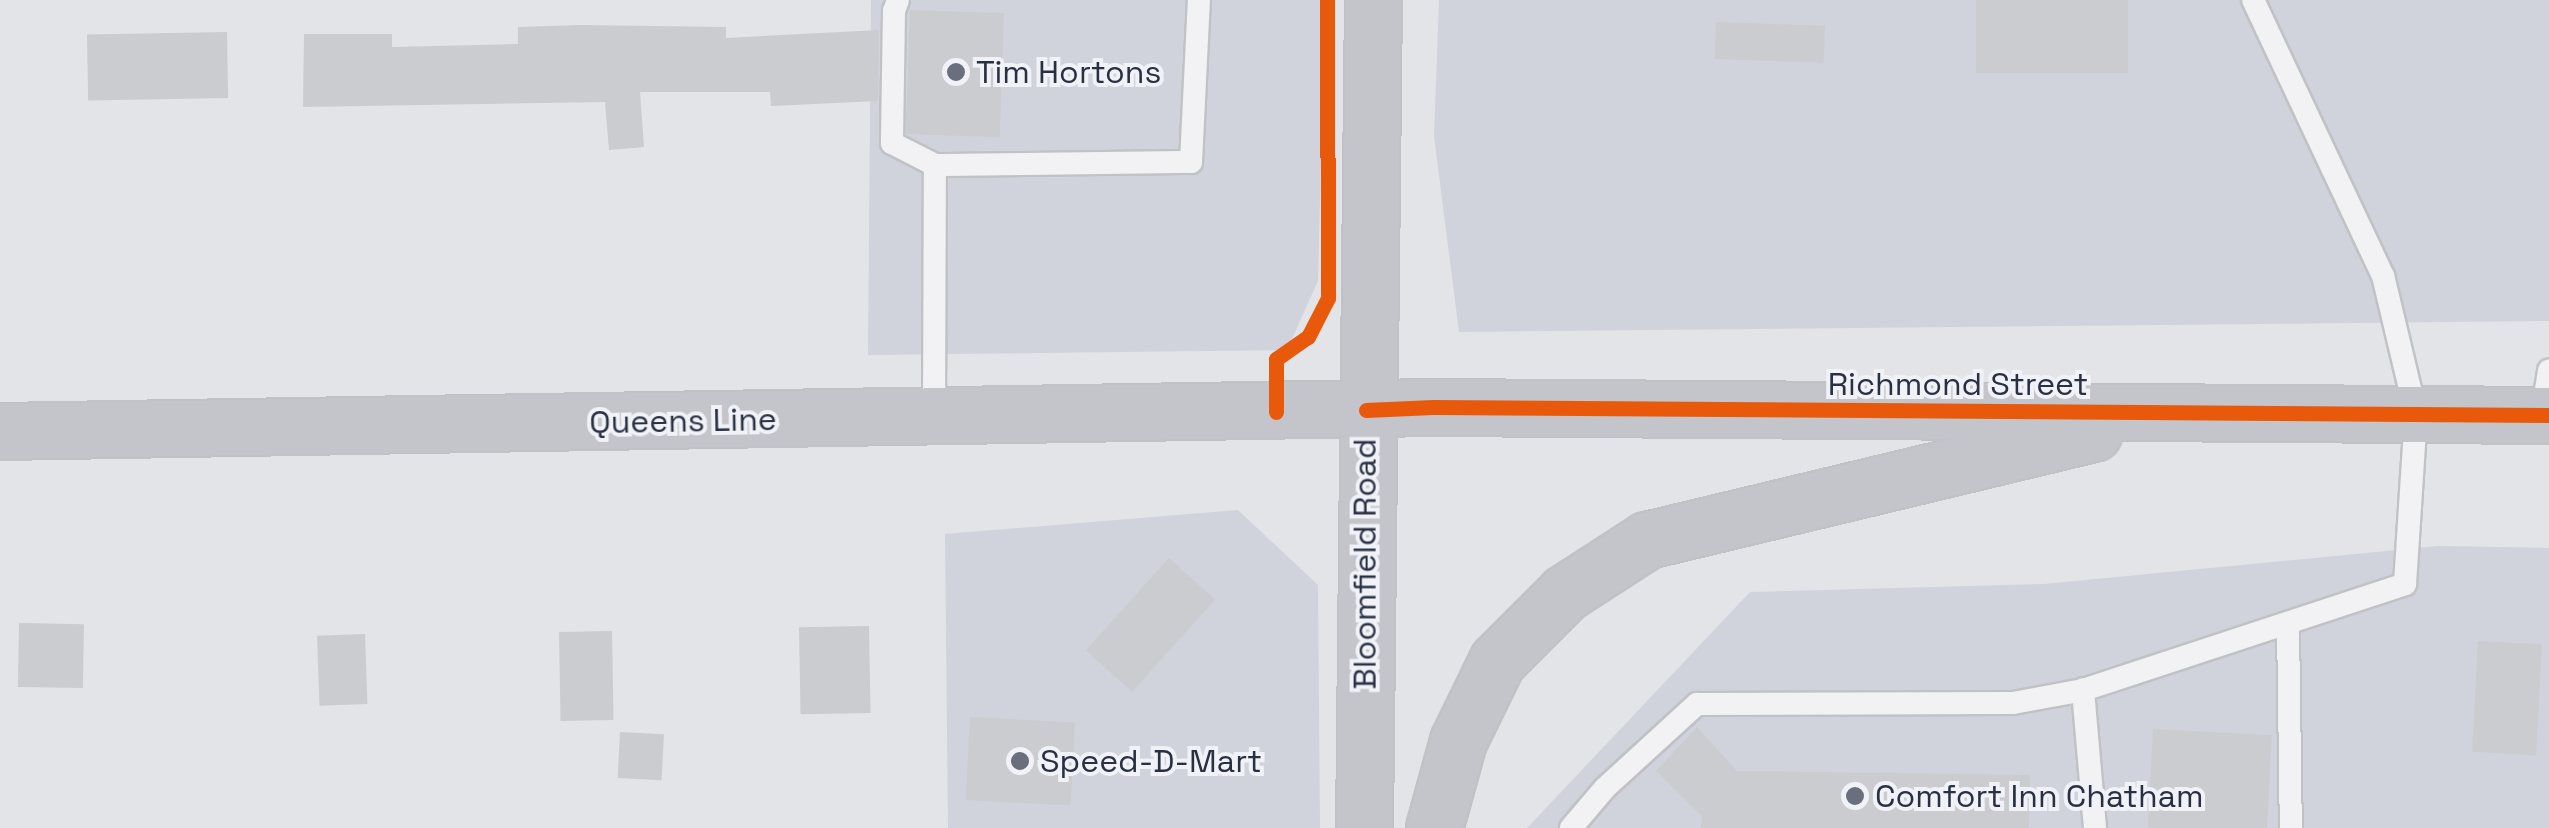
<!DOCTYPE html>
<html>
<head>
<meta charset="utf-8">
<style>
  body { margin:0 }
  #map { position:relative; width:2549px; height:828px; overflow:hidden; background:#e2e4e8; font-family:"Space Grotesk",sans-serif }
  div>[style] { position:absolute }
  .built>* { inset:0; background:#d0d3db }
  .building>* { inset:0; background:#caccd0; transform-origin:0 0 }
  .roads { filter:drop-shadow(2px 0 #c0c2c6) drop-shadow(-2px 0 #c0c2c6) drop-shadow(0 2px #c0c2c6) drop-shadow(0 -2px #c0c2c6) }
  .service>* { height:22px; margin:-11px; padding:0 11px; transform-origin:11px; border-radius:11px; background:#f2f2f4 }
  .secondary>* { height:55px; margin:-27.5px; padding:0 27.5px; transform-origin:27.5px; border-radius:27.5px; background:#c3c5ca }
  .cycleway>* { height:15px; margin:-7.5px; padding:0 7.5px; transform-origin:7.5px; border-radius:7.5px; background:#e8590c }
  .dots>* { width:28px; height:28px; translate:-50% -50%; box-sizing:border-box; border:5px solid #f0f2f7; border-radius:50% }
  span { translate:-50% -50%; white-space:nowrap; text-align:center; line-height:1.15; -webkit-text-stroke:8px #f0f2f7; paint-order:stroke }
  .poi-label { font-size:32px; color:#283042 }
  .left { translate:0 -50%; text-align:left }
  .street-label { font-size:32px; color:#283042 }
</style>
</head>
<body>
<div id="map">
  <div class="built">
    <div style="clip-path:polygon(871px 0,1325px 0,1318px 281px,1287px 350px,868px 355px)"></div>
    <div style="clip-path:polygon(1439px 0,2549px 0,2549px 321px,1459px 332px,1434px 136px)"></div>
    <div style="clip-path:polygon(1238px 510px,1318px 585px,1320px 828px,948px 828px,945px 534px)"></div>
    <div style="clip-path:polygon(2438px 546px,2549px 548px,2549px 828px,1527px 828px,1750px 592px,2044px 584px)"></div>
  </div>
  <div class="building">
    <div style="left:1976px;top:0;width:152px;height:73px"></div>
    <div style="left:910px;top:10px;width:94px;height:124px;rotate:2deg"></div>
    <div style="left:1716px;top:22px;width:109px;height:37px;rotate:2deg"></div>
    <div style="clip-path:polygon(579px 25px,726px 27px,726px 38px,879px 30px,878px 101px,771px 106px,770px 92px,640px 92px,644px 147px,609px 150px,605px 102px,303px 107px,304px 34px,392px 34px,392px 47px,518px 44px,518px 27px)"></div>
    <div style="left:227px;top:32px;width:66px;height:140px;rotate:89deg"></div>
    <div style="left:1169px;top:558px;width:62px;height:124px;rotate:42deg"></div>
    <div style="left:19px;top:623px;width:65px;height:64px;rotate:1deg"></div>
    <div style="left:869px;top:626px;width:87px;height:70px;rotate:89deg"></div>
    <div style="left:612px;top:631px;width:89px;height:53px;rotate:89deg"></div>
    <div style="left:365px;top:634px;width:70px;height:48px;rotate:88deg"></div>
    <div style="left:2478px;top:641px;width:64px;height:111px;rotate:3deg"></div>
    <div style="left:970px;top:717px;width:105px;height:83px;rotate:3deg"></div>
    <div style="clip-path:polygon(1697px 727px,1737px 771px,2030px 775px,2029px 828px,1701px 828px,1702px 816px,1656px 771px)"></div>
    <div style="left:2153px;top:729px;width:119px;height:99px;rotate:3deg"></div>
    <div style="left:620px;top:732px;width:44px;height:46px;rotate:3deg"></div>
  </div>
  <div class="roads">
    <div class="service">
      <div style="left:898px;top:0;width:12px;rotate:110deg"></div>
      <div style="left:894px;top:11px;width:132px;rotate:90.9deg"></div>
      <div style="left:892px;top:143px;width:48px;rotate:27.1deg"></div>
      <div style="left:2542px;top:415px;width:45px;rotate:-81deg"></div>
      <div style="left:934px;top:417px;width:252px;rotate:-89.8deg"></div>
      <div style="left:935px;top:165px;width:256px;rotate:-0.7deg"></div>
      <div style="left:1191px;top:162px;width:162px;rotate:-87.2deg"></div>
      <div style="left:2288px;top:624px;width:204px;rotate:89.2deg"></div>
      <div style="left:1571px;top:828px;width:52px;rotate:-49.6deg"></div>
      <div style="left:1605px;top:788px;width:125px;rotate:-42.4deg"></div>
      <div style="left:1697px;top:704px;width:316px;rotate:-0.2deg"></div>
      <div style="left:2013px;top:703px;width:71px;rotate:-10.5deg"></div>
      <div style="left:2095px;top:828px;width:139px;rotate:-95deg"></div>
      <div style="left:2083px;top:690px;width:339px;rotate:-18.2deg"></div>
      <div style="left:2405px;top:584px;width:170px;rotate:-86.3deg"></div>
      <div style="left:2416px;top:414px;width:142px;rotate:-103.4deg"></div>
      <div style="left:2383px;top:276px;width:305px;rotate:-115.2deg"></div>
    </div>
    <div class="secondary">
      <div style="left:0;top:431px;width:1433px;rotate:-0.96deg"></div>
      <div style="left:1433px;top:407px;width:1116px;rotate:0.41deg"></div>
      <div style="left:1364px;top:828px;width:828px;rotate:-89.38deg"></div>
      <div style="left:1434px;top:828px;width:90px;rotate:-74.6deg"></div>
      <div style="left:1458px;top:741px;width:89px;rotate:-64deg"></div>
      <div style="left:1497px;top:661px;width:96px;rotate:-45deg"></div>
      <div style="left:1565px;top:593px;width:98px;rotate:-32.9deg"></div>
      <div style="left:1647px;top:540px;width:459px;rotate:-13.5deg"></div>
    </div>
  </div>
  <div class="cycleway">
    <div style="left:1366px;top:410px;width:67px;rotate:-2.6deg"></div>
    <div style="left:1433px;top:407px;width:1116px;rotate:0.41deg"></div>
    <div style="left:1276px;top:412px;width:53px;rotate:-90deg"></div>
    <div style="left:1276px;top:359px;width:39px;rotate:-35deg"></div>
    <div style="left:1308px;top:337px;width:44px;rotate:-62.9deg"></div>
    <div style="left:1328px;top:298px;width:298px;rotate:-90.2deg"></div>
  </div>
  <div class="dots">
    <div style="left:956px;top:72px;background:#696f7c"></div>
    <div style="left:1020px;top:761px;background:#696f7c"></div>
    <div style="left:1855px;top:796px;background:#696f7c"></div>
  </div>
  <div class="poi-label">
    <span class="left" style="left:976px;top:72px">Tim Hortons</span>
    <span class="left" style="left:1040px;top:761px">Speed-D-Mart</span>
    <span class="left" style="left:1875px;top:796px">Comfort Inn Chatham</span>
  </div>
  <div class="street-label">
    <span style="left:1958px;top:384px">Richmond Street</span>
    <span style="left:683px;top:421px;rotate:-1deg">Queens Line</span>
    <span style="left:1365px;top:564px;rotate:-90deg">Bloomfield Road</span>
  </div>
</div>
</body>
</html>
